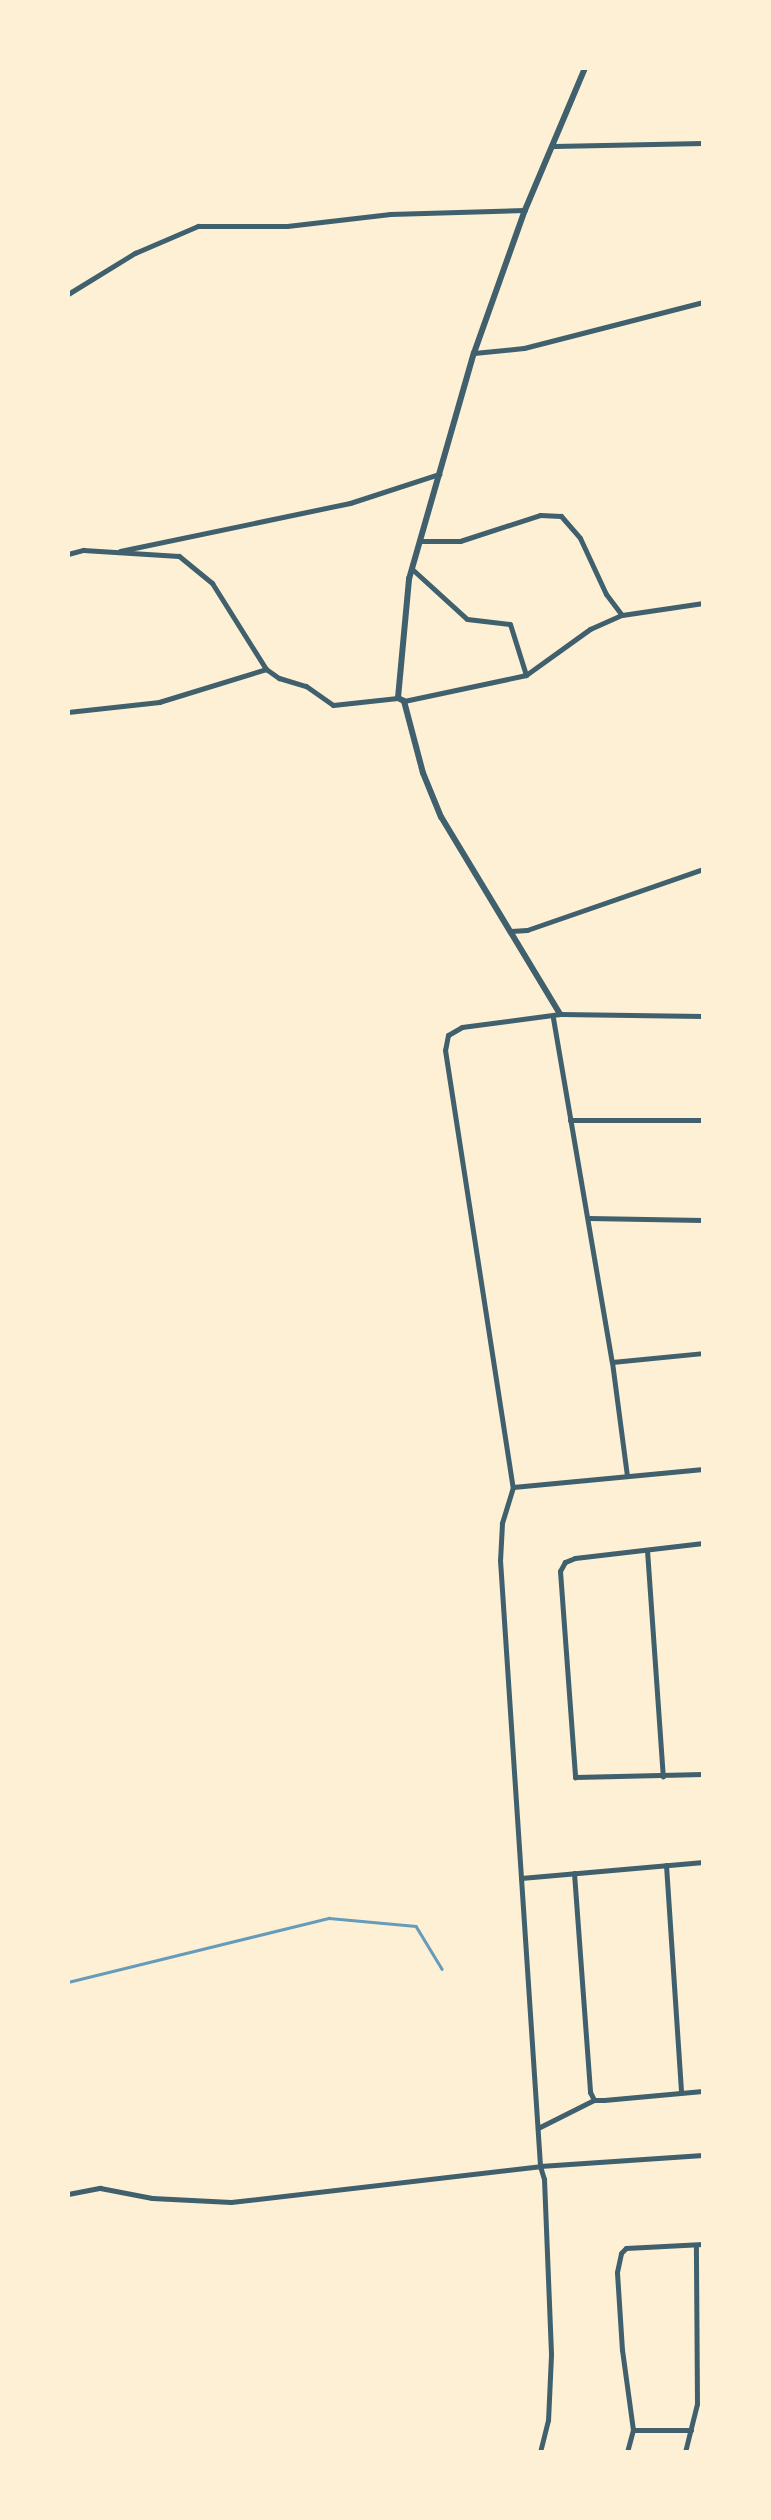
<!DOCTYPE html>
<html>
<head>
<meta charset="utf-8">
<style>
  body { margin:0 }
  #map { position:relative; width:771px; height:2520px; overflow:hidden; background:#fdf0d5; font-family:"Sofia Sans Condensed",sans-serif }
  div>[style] { position:absolute }
  .stream>* { height:2.5px; margin:-1.25px; padding:0 1.25px; transform-origin:1.25px; border-radius:1.25px; background:#669bbc }
  .minor>* { height:5px; margin:-2.5px; padding:0 2.5px; transform-origin:2.5px; border-radius:2.5px; background:#3f606c }
  .tertiary>* { height:6px; margin:-3px; padding:0 3px; transform-origin:3px; border-radius:3px; background:#3f606c }
  span { translate:-50% -50%; white-space:nowrap; text-align:center; line-height:1.15; -webkit-text-stroke:5px #fdf0d5; paint-order:stroke }
  .frame { position:absolute; inset:0; border:70px solid #fdf0d5; pointer-events:none }
</style>
</head>
<body>
<div id="map">
  <div class="stream">
    <div style="left:68px;top:1982px;width:269px;rotate:-13.8deg"></div>
    <div style="left:329px;top:1918px;width:87px;rotate:5.3deg"></div>
    <div style="left:416px;top:1926px;width:50px;rotate:58.8deg"></div>
  </div>
  <div class="minor">
    <div style="left:554px;top:146px;width:149px;rotate:-1.2deg"></div>
    <div style="left:68px;top:294px;width:79px;rotate:-31.5deg"></div>
    <div style="left:135px;top:253px;width:69px;rotate:-23.2deg"></div>
    <div style="left:198px;top:226px;width:89px"></div>
    <div style="left:287px;top:226px;width:104px;rotate:-6.6deg"></div>
    <div style="left:390px;top:214px;width:135px;rotate:-1.7deg"></div>
    <div style="left:474px;top:353px;width:50px;rotate:-5.7deg"></div>
    <div style="left:524px;top:348px;width:185px;rotate:-14.4deg"></div>
    <div style="left:420px;top:541px;width:40px"></div>
    <div style="left:460px;top:541px;width:84px;rotate:-18deg"></div>
    <div style="left:540px;top:515px;width:21px;rotate:3deg"></div>
    <div style="left:561px;top:516px;width:29px;rotate:49deg"></div>
    <div style="left:580px;top:538px;width:62px;rotate:65.1deg"></div>
    <div style="left:606px;top:594px;width:26px;rotate:53deg"></div>
    <div style="left:120px;top:551px;width:235px;rotate:-11.8deg"></div>
    <div style="left:350px;top:503px;width:94px;rotate:-18deg"></div>
    <div style="left:68px;top:554px;width:16px;rotate:-15deg"></div>
    <div style="left:83px;top:550px;width:96px;rotate:3.6deg"></div>
    <div style="left:179px;top:556px;width:43px;rotate:39.3deg"></div>
    <div style="left:212px;top:583px;width:102px;rotate:57.9deg"></div>
    <div style="left:266px;top:669px;width:16px;rotate:35deg"></div>
    <div style="left:279px;top:678px;width:28px;rotate:17deg"></div>
    <div style="left:306px;top:686px;width:33px;rotate:35deg"></div>
    <div style="left:333px;top:705px;width:65px;rotate:-6.1deg"></div>
    <div style="left:412px;top:569px;width:74px;rotate:42.3deg"></div>
    <div style="left:467px;top:619px;width:43px;rotate:6.6deg"></div>
    <div style="left:510px;top:624px;width:53px;rotate:72.6deg"></div>
    <div style="left:404px;top:701px;width:125px;rotate:-12deg"></div>
    <div style="left:526px;top:675px;width:79px;rotate:-35.7deg"></div>
    <div style="left:590px;top:629px;width:35px;rotate:-24deg"></div>
    <div style="left:622px;top:615px;width:82px;rotate:-8.4deg"></div>
    <div style="left:68px;top:712px;width:92px;rotate:-6.3deg"></div>
    <div style="left:159px;top:702px;width:112px;rotate:-17.1deg"></div>
    <div style="left:511px;top:931px;width:16px;rotate:-4deg"></div>
    <div style="left:527px;top:930px;width:186px;rotate:-19.1deg"></div>
    <div style="left:703px;top:1016px;width:143px;rotate:-179.2deg"></div>
    <div style="left:560px;top:1014px;width:99px;rotate:172.4deg"></div>
    <div style="left:462px;top:1027px;width:16px;rotate:150deg"></div>
    <div style="left:448px;top:1035px;width:15px;rotate:101deg"></div>
    <div style="left:445px;top:1050px;width:442px;rotate:81.2deg"></div>
    <div style="left:513px;top:1487px;width:38px;rotate:107deg"></div>
    <div style="left:502px;top:1523px;width:37px;rotate:93deg"></div>
    <div style="left:500px;top:1560px;width:607px;rotate:86.22deg"></div>
    <div style="left:540px;top:2166px;width:163px;rotate:-3.9deg"></div>
    <div style="left:553px;top:1018px;width:349px;rotate:80.3deg"></div>
    <div style="left:612px;top:1362px;width:115px;rotate:82.5deg"></div>
    <div style="left:570px;top:1120px;width:133px"></div>
    <div style="left:588px;top:1218px;width:115px;rotate:1deg"></div>
    <div style="left:612px;top:1362px;width:91px;rotate:-5.6deg"></div>
    <div style="left:513px;top:1487px;width:191px;rotate:-5.4deg"></div>
    <div style="left:703px;top:1543px;width:129px;rotate:173.3deg"></div>
    <div style="left:575px;top:1558px;width:11px;rotate:158deg"></div>
    <div style="left:565px;top:1562px;width:10px;rotate:119deg"></div>
    <div style="left:560px;top:1571px;width:207px;rotate:85.8deg"></div>
    <div style="left:575px;top:1777px;width:128px;rotate:-1.3deg"></div>
    <div style="left:647px;top:1550px;width:227px;rotate:86deg"></div>
    <div style="left:666px;top:1865px;width:228px;rotate:86.2deg"></div>
    <div style="left:574px;top:1873px;width:220px;rotate:85.8deg"></div>
    <div style="left:590px;top:2092px;width:9px;rotate:63deg"></div>
    <div style="left:594px;top:2100px;width:10px"></div>
    <div style="left:604px;top:2100px;width:99px;rotate:-5.2deg"></div>
    <div style="left:521px;top:1878px;width:183px;rotate:-5deg"></div>
    <div style="left:538px;top:2128px;width:63px;rotate:-26.6deg"></div>
    <div style="left:68px;top:2194px;width:33px;rotate:-11deg"></div>
    <div style="left:100px;top:2188px;width:53px;rotate:10.9deg"></div>
    <div style="left:152px;top:2198px;width:79px;rotate:2.9deg"></div>
    <div style="left:231px;top:2202px;width:311px;rotate:-6.6deg"></div>
    <div style="left:540px;top:2166px;width:14px;rotate:73deg"></div>
    <div style="left:544px;top:2179px;width:176px;rotate:87.7deg"></div>
    <div style="left:551px;top:2355px;width:65px;rotate:92.6deg"></div>
    <div style="left:548px;top:2420px;width:33px;rotate:104deg"></div>
    <div style="left:633px;top:2430px;width:58px"></div>
    <div style="left:627px;top:2452px;width:23px;rotate:-75deg"></div>
    <div style="left:633px;top:2430px;width:81px;rotate:-97.8deg"></div>
    <div style="left:622px;top:2350px;width:78px;rotate:-93.7deg"></div>
    <div style="left:617px;top:2272px;width:19px;rotate:-78deg"></div>
    <div style="left:621px;top:2253px;width:7px;rotate:-45deg"></div>
    <div style="left:626px;top:2248px;width:77px;rotate:-3deg"></div>
    <div style="left:685px;top:2452px;width:49px;rotate:-76deg"></div>
    <div style="left:697px;top:2404px;width:157px;rotate:-90.4deg"></div>
  </div>
  <div class="tertiary">
    <div style="left:560px;top:1014px;width:230px;rotate:-121.1deg"></div>
    <div style="left:441px;top:817px;width:48px;rotate:-112.2deg"></div>
    <div style="left:423px;top:773px;width:74px;rotate:-104.8deg"></div>
    <div style="left:404px;top:701px;width:7px;rotate:-153deg"></div>
    <div style="left:398px;top:698px;width:120px;rotate:-84.7deg"></div>
    <div style="left:409px;top:579px;width:235px;rotate:-74deg"></div>
    <div style="left:474px;top:353px;width:152px;rotate:-70.4deg"></div>
    <div style="left:525px;top:210px;width:154px;rotate:-67.1deg"></div>
  </div>
  <div class="frame"></div>
</div>
</body>
</html>
